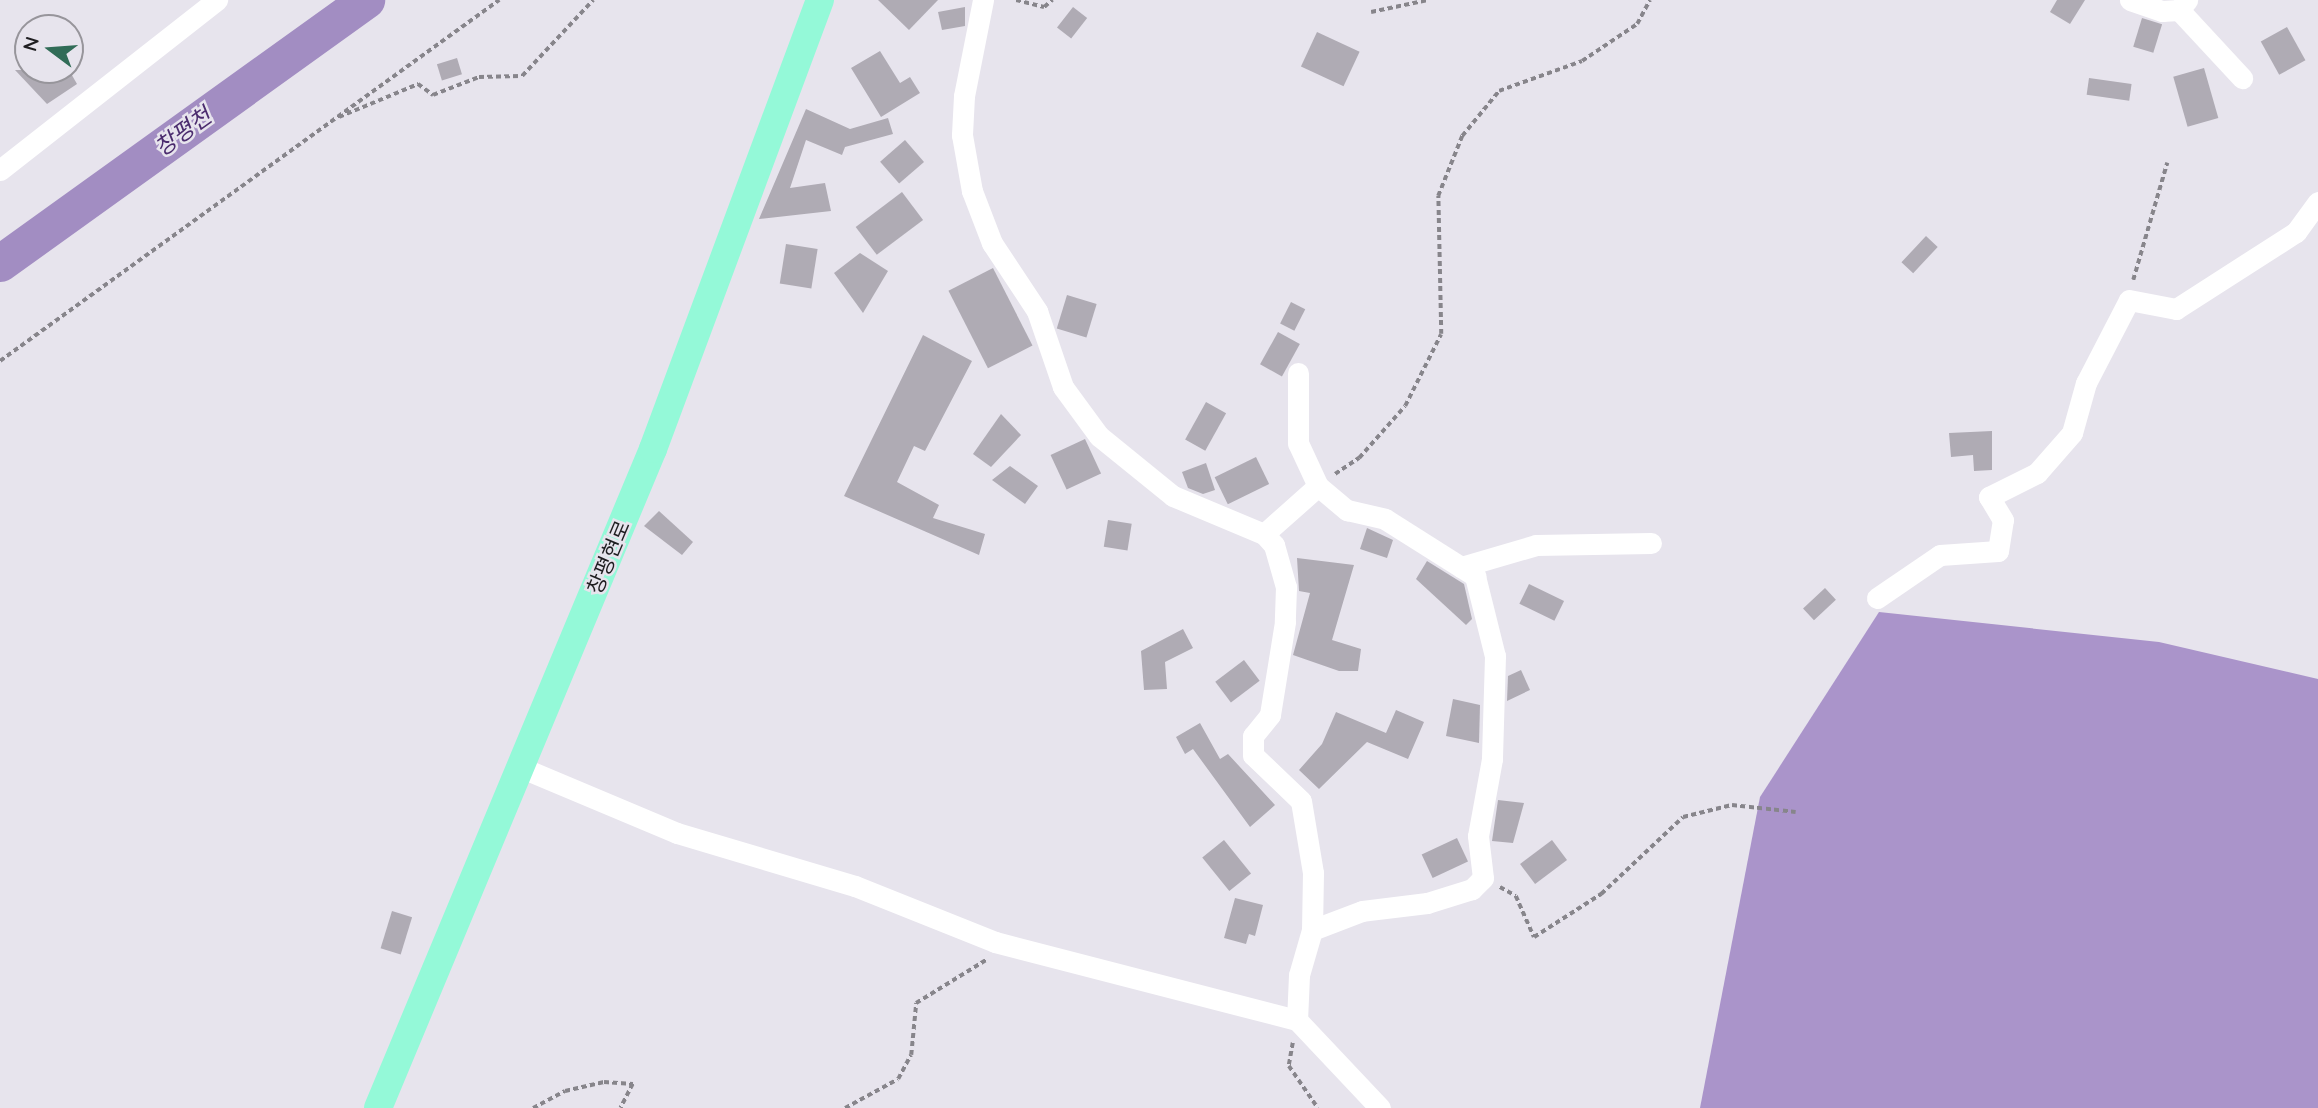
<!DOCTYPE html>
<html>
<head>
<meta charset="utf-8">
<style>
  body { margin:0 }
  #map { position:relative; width:2318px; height:1108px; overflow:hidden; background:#e7e4ed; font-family:Quicksand,"Noto Sans KR",sans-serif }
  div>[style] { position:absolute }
  .forest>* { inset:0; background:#aa94ca }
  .river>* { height:37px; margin:-18.5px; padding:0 18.5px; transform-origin:18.5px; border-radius:18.5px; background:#a28dc2 }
  .building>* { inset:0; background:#afabb4; transform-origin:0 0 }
  .path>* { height:3.5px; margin-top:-1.75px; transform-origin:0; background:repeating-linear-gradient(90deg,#87858b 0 5px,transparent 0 8.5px) }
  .minor>* { height:21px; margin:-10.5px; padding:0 10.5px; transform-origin:10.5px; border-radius:10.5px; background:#fff }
  .major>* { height:28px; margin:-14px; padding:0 14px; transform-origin:14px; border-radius:14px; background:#94f9d8 }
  span { translate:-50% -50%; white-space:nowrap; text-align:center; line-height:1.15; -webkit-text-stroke:5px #e7e4ed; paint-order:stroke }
  .street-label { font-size:21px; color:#1f1e21 }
  .water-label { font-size:23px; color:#4b2c6e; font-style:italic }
  .north { position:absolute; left:14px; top:14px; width:70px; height:70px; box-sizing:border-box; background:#e7e4ed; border:2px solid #97959b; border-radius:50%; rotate:286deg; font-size:19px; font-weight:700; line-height:28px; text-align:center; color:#1f1e21 }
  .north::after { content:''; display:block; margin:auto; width:24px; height:32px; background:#316c57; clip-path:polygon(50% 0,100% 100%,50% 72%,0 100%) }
</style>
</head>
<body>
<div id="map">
  <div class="forest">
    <div style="clip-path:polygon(1879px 612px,2159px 642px,2318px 679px,2318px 1108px,1700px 1108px,1760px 797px)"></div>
  </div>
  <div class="river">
    <div style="left:0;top:263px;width:451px;rotate:-35.7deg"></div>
  </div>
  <div class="building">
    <div style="clip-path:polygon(878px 0,938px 0,909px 30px)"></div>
    <div style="clip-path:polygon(2057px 0,2085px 0,2070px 24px,2050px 12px)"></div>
    <div style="clip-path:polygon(965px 7px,965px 26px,942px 30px,938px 12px)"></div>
    <div style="left:1073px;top:7px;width:18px;height:26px;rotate:38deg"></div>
    <div style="left:2142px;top:18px;width:21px;height:30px;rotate:17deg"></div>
    <div style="left:2287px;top:27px;width:38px;height:30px;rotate:61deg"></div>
    <div style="left:1317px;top:32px;width:47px;height:38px;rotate:25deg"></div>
    <div style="clip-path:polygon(880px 51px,900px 83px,910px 77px,920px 93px,881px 117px,851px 68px)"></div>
    <div style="left:457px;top:58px;width:17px;height:21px;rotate:73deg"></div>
    <div style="left:2204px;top:68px;width:52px;height:32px;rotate:74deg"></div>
    <div style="clip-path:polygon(15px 70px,69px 70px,77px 84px,47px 104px)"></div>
    <div style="left:2089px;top:78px;width:43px;height:17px;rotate:8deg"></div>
    <div style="clip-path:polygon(806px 109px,850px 129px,888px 118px,893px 134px,845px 147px,842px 155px,806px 140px,790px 188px,825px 183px,831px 211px,759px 219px)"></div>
    <div style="left:905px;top:140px;width:29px;height:33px;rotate:49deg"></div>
    <div style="left:902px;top:192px;width:35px;height:58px;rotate:53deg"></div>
    <div style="left:1926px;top:236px;width:16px;height:36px;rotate:43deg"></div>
    <div style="left:786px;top:244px;width:32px;height:40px;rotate:9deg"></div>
    <div style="clip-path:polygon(860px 253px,888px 271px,863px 313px,834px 273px)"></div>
    <div style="left:993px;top:268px;width:87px;height:50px;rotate:63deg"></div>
    <div style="left:1067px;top:295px;width:31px;height:35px;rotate:17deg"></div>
    <div style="left:1291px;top:302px;width:16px;height:24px;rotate:27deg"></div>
    <div style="left:1278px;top:332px;width:25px;height:37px;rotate:29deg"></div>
    <div style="clip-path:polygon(923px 335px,972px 361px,925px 451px,914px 446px,897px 482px,939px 505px,933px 518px,985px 534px,979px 555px,844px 496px)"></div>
    <div style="left:1206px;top:402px;width:23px;height:43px;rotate:29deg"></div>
    <div style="clip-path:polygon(1001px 414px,1021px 435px,991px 467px,973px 454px)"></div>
    <div style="clip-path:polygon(1992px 431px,1992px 470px,1974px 471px,1973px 455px,1951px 457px,1949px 433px)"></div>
    <div style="left:1085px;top:439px;width:38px;height:38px;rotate:65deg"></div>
    <div style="left:1256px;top:457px;width:30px;height:46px;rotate:64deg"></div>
    <div style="clip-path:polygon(1206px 463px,1215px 490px,1203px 494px,1188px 488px,1182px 472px)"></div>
    <div style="clip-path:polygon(1010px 466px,1038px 486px,1025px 504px,992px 480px)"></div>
    <div style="clip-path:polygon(659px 511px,693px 542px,682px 555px,644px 526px)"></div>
    <div style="left:1108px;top:520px;width:24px;height:27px;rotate:9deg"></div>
    <div style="clip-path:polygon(1367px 528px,1393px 540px,1387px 558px,1360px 549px)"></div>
    <div style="clip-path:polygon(1297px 558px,1354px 565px,1332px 640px,1361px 649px,1358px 671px,1339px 671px,1293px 655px,1310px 593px,1299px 591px)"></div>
    <div style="clip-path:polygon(1427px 561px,1464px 584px,1472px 619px,1466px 625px,1416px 579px)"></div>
    <div style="left:1529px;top:584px;width:39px;height:22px;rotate:26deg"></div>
    <div style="left:1825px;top:588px;width:16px;height:30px;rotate:47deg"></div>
    <div style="clip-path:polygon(1183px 629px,1193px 648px,1165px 662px,1167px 689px,1144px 690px,1141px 651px)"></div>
    <div style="left:1244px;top:660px;width:26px;height:36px;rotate:53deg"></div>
    <div style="clip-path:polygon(1521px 670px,1530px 690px,1507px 701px,1508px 676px)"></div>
    <div style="clip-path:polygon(1453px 699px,1480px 705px,1479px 743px,1446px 736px)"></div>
    <div style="clip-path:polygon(1396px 710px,1424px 722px,1408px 759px,1367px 742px,1319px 789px,1299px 770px,1322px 744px,1336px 712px,1386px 733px)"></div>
    <div style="clip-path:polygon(1200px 723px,1220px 759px,1228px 754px,1275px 805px,1250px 827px,1193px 749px,1185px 754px,1176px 737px)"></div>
    <div style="clip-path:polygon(1498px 800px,1524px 803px,1513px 843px,1492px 841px)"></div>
    <div style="left:1457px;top:838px;width:26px;height:39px;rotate:65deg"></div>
    <div style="left:1224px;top:840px;width:43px;height:28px;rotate:51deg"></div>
    <div style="left:1552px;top:840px;width:25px;height:40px;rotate:53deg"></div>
    <div style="clip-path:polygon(1235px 898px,1263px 905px,1255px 936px,1249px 934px,1246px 944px,1224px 938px)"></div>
    <div style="left:392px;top:911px;width:21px;height:39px;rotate:17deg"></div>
  </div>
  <div class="path">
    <div style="left:1016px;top:0;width:29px;rotate:14deg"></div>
    <div style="left:1044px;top:7px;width:11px;rotate:-41deg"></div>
    <div style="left:1371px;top:12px;width:58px;rotate:-11.9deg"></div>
    <div style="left:339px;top:117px;width:86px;rotate:-22.7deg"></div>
    <div style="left:418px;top:84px;width:19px;rotate:36deg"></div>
    <div style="left:433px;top:95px;width:49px;rotate:-21.4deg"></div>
    <div style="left:479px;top:77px;width:43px;rotate:-1.3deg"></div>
    <div style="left:522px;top:76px;width:104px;rotate:-46.9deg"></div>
    <div style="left:2133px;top:280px;width:122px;rotate:-73.8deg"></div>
    <div style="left:0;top:361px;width:616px;rotate:-35.88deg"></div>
    <div style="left:1335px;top:474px;width:29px;rotate:-34deg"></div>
    <div style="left:1359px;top:458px;width:69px;rotate:-48.5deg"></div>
    <div style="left:1405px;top:406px;width:80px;rotate:-63.4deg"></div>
    <div style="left:1441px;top:334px;width:138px;rotate:-91.2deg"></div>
    <div style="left:1438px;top:196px;width:65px;rotate:-68.2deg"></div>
    <div style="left:1462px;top:136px;width:58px;rotate:-50.6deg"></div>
    <div style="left:1499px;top:91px;width:88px;rotate:-19.9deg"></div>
    <div style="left:1582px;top:61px;width:66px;rotate:-33.9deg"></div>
    <div style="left:1637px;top:24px;width:27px;rotate:-62deg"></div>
    <div style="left:1500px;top:887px;width:18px;rotate:29deg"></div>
    <div style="left:1516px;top:896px;width:45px;rotate:66.3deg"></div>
    <div style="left:1534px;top:937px;width:80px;rotate:-32.7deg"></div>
    <div style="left:1601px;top:894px;width:112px;rotate:-43.2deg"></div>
    <div style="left:1683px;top:817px;width:50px;rotate:-13.8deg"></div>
    <div style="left:1732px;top:805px;width:64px;rotate:6.2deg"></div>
    <div style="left:1293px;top:1043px;width:23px;rotate:100deg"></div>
    <div style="left:1289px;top:1066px;width:51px;rotate:55.4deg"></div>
    <div style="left:533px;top:1108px;width:36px;rotate:-28deg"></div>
    <div style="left:565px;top:1091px;width:40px;rotate:-13deg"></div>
    <div style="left:604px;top:1082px;width:29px;rotate:4deg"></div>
    <div style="left:633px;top:1084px;width:27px;rotate:117deg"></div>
    <div style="left:845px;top:1108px;width:60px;rotate:-28.7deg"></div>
    <div style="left:898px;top:1079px;width:27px;rotate:-62deg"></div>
    <div style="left:911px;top:1055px;width:52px;rotate:-84.5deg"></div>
    <div style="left:916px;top:1003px;width:82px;rotate:-31.6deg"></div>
  </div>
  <div class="minor">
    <div style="left:983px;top:0;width:98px;rotate:101.2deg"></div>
    <div style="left:964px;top:96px;width:39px;rotate:93deg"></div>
    <div style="left:962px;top:135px;width:57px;rotate:79.9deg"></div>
    <div style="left:972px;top:191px;width:56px;rotate:69deg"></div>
    <div style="left:992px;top:243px;width:82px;rotate:56.5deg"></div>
    <div style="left:1037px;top:311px;width:80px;rotate:71.1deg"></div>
    <div style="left:1063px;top:387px;width:61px;rotate:53.7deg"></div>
    <div style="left:1099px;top:436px;width:95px;rotate:39deg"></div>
    <div style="left:1173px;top:496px;width:99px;rotate:22.7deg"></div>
    <div style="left:1264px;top:534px;width:15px;rotate:48deg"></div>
    <div style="left:1274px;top:545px;width:44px;rotate:74.1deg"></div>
    <div style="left:1286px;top:587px;width:35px;rotate:92deg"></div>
    <div style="left:1285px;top:622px;width:94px;rotate:99.2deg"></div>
    <div style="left:1270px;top:715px;width:27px;rotate:129deg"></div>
    <div style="left:1253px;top:736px;width:19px;rotate:90deg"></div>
    <div style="left:1253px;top:755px;width:66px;rotate:43.8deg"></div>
    <div style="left:1301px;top:801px;width:73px;rotate:80.5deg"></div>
    <div style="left:1313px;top:873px;width:57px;rotate:91deg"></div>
    <div style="left:1312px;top:930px;width:47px;rotate:106.1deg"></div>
    <div style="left:1299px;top:975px;width:45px;rotate:92.5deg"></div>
    <div style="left:2130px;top:0;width:34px;rotate:19deg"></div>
    <div style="left:2162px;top:11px;width:17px;rotate:-3deg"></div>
    <div style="left:2179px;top:10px;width:13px;rotate:-51deg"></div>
    <div style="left:2179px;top:10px;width:93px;rotate:47.2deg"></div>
    <div style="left:0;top:170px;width:276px;rotate:-38.1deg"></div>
    <div style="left:1298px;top:373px;width:70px;rotate:90deg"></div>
    <div style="left:1298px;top:443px;width:47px;rotate:65.1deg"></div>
    <div style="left:1318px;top:486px;width:38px;rotate:40deg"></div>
    <div style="left:1347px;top:510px;width:39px;rotate:13deg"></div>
    <div style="left:1385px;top:519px;width:107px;rotate:32.3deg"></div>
    <div style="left:1475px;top:576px;width:82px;rotate:76deg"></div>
    <div style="left:1495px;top:656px;width:103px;rotate:91.7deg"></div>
    <div style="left:1492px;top:759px;width:78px;rotate:100.3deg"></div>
    <div style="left:1478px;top:836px;width:42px;rotate:83.2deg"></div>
    <div style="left:1483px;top:878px;width:16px;rotate:135deg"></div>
    <div style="left:1472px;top:889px;width:47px;rotate:162.7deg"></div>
    <div style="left:1427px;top:903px;width:65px;rotate:173deg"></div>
    <div style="left:1362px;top:911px;width:53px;rotate:159.2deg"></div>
    <div style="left:1264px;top:534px;width:72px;rotate:-41.6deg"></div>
    <div style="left:1461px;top:567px;width:78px;rotate:-16.3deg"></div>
    <div style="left:1536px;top:545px;width:115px;rotate:-1deg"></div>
    <div style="left:1877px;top:598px;width:76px;rotate:-34.3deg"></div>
    <div style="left:1940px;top:555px;width:58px;rotate:-3.9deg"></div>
    <div style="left:1998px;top:551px;width:31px;rotate:-81deg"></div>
    <div style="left:2003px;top:520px;width:27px;rotate:-121deg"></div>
    <div style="left:1989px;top:497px;width:54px;rotate:-26.6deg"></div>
    <div style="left:2037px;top:473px;width:53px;rotate:-48.8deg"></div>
    <div style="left:2072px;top:433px;width:52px;rotate:-74.4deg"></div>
    <div style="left:2086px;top:383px;width:93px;rotate:-62.6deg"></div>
    <div style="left:2129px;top:300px;width:48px;rotate:10.8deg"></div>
    <div style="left:2176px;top:309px;width:143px;rotate:-32.7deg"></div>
    <div style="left:2296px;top:232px;width:37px;rotate:-54deg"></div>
    <div style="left:520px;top:767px;width:170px;rotate:22.8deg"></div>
    <div style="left:677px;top:833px;width:186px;rotate:16.6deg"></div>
    <div style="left:855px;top:886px;width:151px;rotate:21.8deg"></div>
    <div style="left:995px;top:942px;width:312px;rotate:14.5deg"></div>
    <div style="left:1297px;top:1020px;width:121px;rotate:46.7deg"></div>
  </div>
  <div class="major">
    <div style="left:378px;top:1108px;width:714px;rotate:-67.35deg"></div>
    <div style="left:653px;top:449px;width:479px;rotate:-69.6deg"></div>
  </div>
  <div class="street-label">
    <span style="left:608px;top:557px;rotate:-67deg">창평현로</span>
  </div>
  <div class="water-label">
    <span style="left:183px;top:132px;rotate:-36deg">창평천</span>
  </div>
  <div class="north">N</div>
</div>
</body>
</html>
